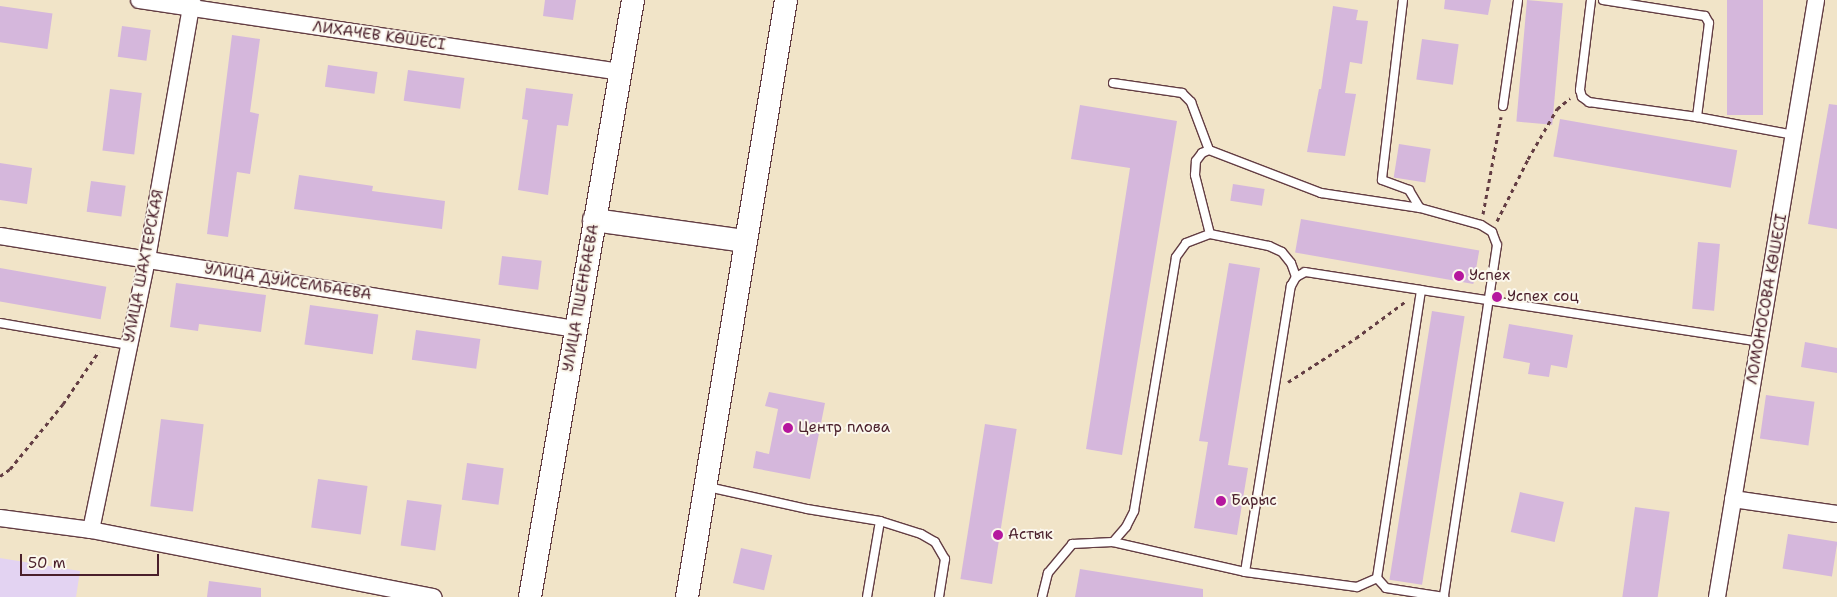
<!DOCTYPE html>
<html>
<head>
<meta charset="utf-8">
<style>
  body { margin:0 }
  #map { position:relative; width:1837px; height:597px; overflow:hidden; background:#f1e4c8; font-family:"Shantell Sans",sans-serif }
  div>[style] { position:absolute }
  .built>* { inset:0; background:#e3d3f2 }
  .building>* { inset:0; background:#d5b7dc; transform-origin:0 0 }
  .path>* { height:3px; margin-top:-1.5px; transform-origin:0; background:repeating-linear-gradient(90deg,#633d43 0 4px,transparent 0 8px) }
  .roads { filter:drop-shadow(1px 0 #633d43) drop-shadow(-1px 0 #633d43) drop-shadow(0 1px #633d43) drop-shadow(0 -1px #633d43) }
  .lane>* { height:8px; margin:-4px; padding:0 4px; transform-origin:4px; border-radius:4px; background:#fff }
  .street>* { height:16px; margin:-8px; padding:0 8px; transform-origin:8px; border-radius:8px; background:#fff }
  .secondary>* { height:22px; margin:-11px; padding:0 11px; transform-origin:11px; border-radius:11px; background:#fff }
  .dots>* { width:14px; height:14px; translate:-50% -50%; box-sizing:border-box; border:2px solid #fbf7ec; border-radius:50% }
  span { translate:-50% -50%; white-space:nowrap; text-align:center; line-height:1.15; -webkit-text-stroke:4px #fbf7ec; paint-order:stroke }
  .street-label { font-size:15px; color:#4a1f2b }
  .poi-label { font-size:15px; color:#4a1f2b }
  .left { translate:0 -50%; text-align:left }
  .scale { position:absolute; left:20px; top:554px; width:139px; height:22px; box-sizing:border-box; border:2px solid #4a1f2b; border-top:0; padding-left:6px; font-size:15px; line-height:18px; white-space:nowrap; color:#4a1f2b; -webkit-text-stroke:4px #fbf7ec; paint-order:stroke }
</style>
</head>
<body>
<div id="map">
  <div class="built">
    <div style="clip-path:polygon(0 558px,80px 571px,76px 597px,0 597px)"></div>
  </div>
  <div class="building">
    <div style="clip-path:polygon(545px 0,576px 0,573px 20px,543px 16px)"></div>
    <div style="clip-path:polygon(1445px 0,1491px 0,1488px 15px,1444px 9px)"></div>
    <div style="left:1527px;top:0;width:36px;height:122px;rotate:5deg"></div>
    <div style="left:1727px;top:0;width:36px;height:115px"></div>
    <div style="left:0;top:6px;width:53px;height:36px;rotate:8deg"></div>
    <div style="clip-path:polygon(1333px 6px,1358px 10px,1356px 20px,1368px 21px,1362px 64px,1350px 62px,1345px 93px,1356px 94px,1345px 156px,1307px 152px,1319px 89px,1321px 89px)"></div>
    <div style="left:122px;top:26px;width:29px;height:31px;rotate:8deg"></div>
    <div style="clip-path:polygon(232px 35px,260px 39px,250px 112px,259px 114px,250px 174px,237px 172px,228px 237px,207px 234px)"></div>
    <div style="left:1422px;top:39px;width:37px;height:41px;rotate:8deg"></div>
    <div style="left:328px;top:65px;width:50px;height:22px;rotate:8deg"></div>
    <div style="left:408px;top:70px;width:57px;height:31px;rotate:8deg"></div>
    <div style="clip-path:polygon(526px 88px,573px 94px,568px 126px,557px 125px,548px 195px,518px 190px,528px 120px,522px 119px)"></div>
    <div style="left:110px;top:89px;width:32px;height:62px;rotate:7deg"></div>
    <div style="clip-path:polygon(1829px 104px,1837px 105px,1837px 229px,1808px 224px)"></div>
    <div style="clip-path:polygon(1080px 105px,1177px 121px,1122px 455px,1086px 449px,1130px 168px,1071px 159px)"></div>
    <div style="left:1560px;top:119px;width:180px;height:38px;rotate:10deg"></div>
    <div style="left:1399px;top:144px;width:32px;height:34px;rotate:9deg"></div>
    <div style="clip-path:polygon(0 163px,32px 168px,27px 204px,0 200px)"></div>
    <div style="clip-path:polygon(299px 175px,373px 186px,372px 191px,445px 201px,442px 229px,294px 209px)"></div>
    <div style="left:91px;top:181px;width:35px;height:31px;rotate:8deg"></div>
    <div style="left:1233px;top:184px;width:32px;height:17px;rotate:9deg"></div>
    <div style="left:1301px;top:219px;width:181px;height:34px;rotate:10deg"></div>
    <div style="left:1698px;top:242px;width:22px;height:67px;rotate:5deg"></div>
    <div style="left:502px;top:256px;width:40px;height:29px;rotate:7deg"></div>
    <div style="clip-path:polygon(1229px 263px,1260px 268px,1228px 465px,1248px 468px,1237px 535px,1194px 528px,1208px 442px,1199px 441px)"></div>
    <div style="left:0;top:268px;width:108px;height:33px;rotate:10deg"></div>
    <div style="clip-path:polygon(176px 283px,266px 295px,261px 332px,199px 324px,198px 331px,170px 327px)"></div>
    <div style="left:310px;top:305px;width:69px;height:40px;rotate:8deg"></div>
    <div style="left:1432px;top:311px;width:33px;height:272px;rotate:9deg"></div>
    <div style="clip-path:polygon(1509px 324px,1573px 335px,1567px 368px,1551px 365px,1549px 377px,1528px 374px,1530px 363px,1503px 358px)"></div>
    <div style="left:416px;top:330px;width:65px;height:30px;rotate:8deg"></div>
    <div style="clip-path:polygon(1805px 342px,1837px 348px,1837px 373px,1801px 367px)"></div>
    <div style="clip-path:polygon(769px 392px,825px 403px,810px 479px,753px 468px,756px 451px,769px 454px,778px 409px,765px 406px)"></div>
    <div style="left:1766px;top:395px;width:49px;height:44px;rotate:8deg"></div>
    <div style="left:161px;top:419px;width:43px;height:88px;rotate:7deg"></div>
    <div style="left:985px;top:424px;width:32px;height:157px;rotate:9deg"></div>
    <div style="left:467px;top:463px;width:37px;height:37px;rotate:8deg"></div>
    <div style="left:318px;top:479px;width:50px;height:49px;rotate:8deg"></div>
    <div style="left:1520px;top:492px;width:45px;height:41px;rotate:13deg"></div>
    <div style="left:407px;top:500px;width:35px;height:46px;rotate:8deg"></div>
    <div style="left:1635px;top:507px;width:35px;height:91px;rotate:8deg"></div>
    <div style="left:1788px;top:534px;width:50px;height:35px;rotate:9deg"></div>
    <div style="left:741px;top:548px;width:32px;height:36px;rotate:13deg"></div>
    <div style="clip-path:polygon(1080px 569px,1203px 589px,1203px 597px,1075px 597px)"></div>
    <div style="clip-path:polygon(209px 581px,261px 588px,261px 597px,207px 597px)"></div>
  </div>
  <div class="path">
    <div style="left:1483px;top:214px;width:99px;rotate:-79.5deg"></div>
    <div style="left:1497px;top:221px;width:69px;rotate:-63.4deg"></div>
    <div style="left:1528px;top:159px;width:58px;rotate:-59.9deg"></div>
    <div style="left:1557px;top:109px;width:17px;rotate:-40deg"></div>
    <div style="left:1288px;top:382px;width:81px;rotate:-32.9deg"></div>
    <div style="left:1356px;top:338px;width:62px;rotate:-36.5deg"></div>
    <div style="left:0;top:476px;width:12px;rotate:-35deg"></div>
    <div style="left:10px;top:469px;width:84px;rotate:-50.8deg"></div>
    <div style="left:63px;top:404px;width:64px;rotate:-55.8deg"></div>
  </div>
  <div class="roads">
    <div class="lane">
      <div style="left:1403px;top:0;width:181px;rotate:96.7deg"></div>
      <div style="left:1382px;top:180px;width:29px;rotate:20deg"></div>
      <div style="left:1409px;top:190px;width:21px;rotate:59deg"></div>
      <div style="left:1591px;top:0;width:91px;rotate:97deg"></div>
      <div style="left:1580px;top:90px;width:7px;rotate:74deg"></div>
      <div style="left:1582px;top:97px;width:9px;rotate:36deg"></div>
      <div style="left:1589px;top:102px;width:109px;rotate:7.9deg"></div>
      <div style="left:1603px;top:0;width:103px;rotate:8.9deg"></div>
      <div style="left:1705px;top:16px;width:8px;rotate:60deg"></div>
      <div style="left:1709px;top:23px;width:95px;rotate:97.3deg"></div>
      <div style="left:1697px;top:117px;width:99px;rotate:10.5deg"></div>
      <div style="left:1113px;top:83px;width:70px;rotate:8.2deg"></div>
      <div style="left:1182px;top:93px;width:13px;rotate:45deg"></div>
      <div style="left:1191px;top:102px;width:51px;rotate:69.4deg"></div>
      <div style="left:1503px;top:106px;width:107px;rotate:-81.9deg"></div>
      <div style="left:1210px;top:234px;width:61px;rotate:-104.3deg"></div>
      <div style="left:1195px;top:175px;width:14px;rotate:-86deg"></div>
      <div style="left:1196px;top:161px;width:10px;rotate:-53deg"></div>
      <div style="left:1202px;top:153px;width:8px;rotate:-23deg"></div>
      <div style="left:1209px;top:150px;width:120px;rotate:21deg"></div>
      <div style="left:1321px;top:193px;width:100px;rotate:8.6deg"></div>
      <div style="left:1420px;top:208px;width:63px;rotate:15.6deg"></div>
      <div style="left:1481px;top:225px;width:13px;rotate:32deg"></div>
      <div style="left:1492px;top:232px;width:14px;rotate:69deg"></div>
      <div style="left:1497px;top:245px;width:356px;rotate:98.6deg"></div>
      <div style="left:0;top:323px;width:131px;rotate:9.7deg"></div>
      <div style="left:708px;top:487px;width:101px;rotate:12.5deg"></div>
      <div style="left:807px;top:509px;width:74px;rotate:9.3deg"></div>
      <div style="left:880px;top:521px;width:43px;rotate:17.6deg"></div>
      <div style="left:921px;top:534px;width:16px;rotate:30deg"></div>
      <div style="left:935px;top:542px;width:20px;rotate:60deg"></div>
      <div style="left:945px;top:559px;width:38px;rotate:99deg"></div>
      <div style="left:1113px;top:542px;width:20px;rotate:-49deg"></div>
      <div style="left:1126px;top:527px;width:18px;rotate:-63deg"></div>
      <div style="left:1134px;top:511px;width:257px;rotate:-80.6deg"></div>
      <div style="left:1176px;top:257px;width:17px;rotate:-54deg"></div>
      <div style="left:1186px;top:243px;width:26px;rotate:-21deg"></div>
      <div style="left:1210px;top:234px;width:60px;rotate:11.5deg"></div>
      <div style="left:1269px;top:246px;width:14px;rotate:25deg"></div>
      <div style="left:1282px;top:252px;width:14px;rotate:51deg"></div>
      <div style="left:1291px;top:263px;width:15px;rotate:70deg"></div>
      <div style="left:1245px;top:572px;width:290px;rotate:-80.9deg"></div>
      <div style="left:1291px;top:286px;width:10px;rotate:-61deg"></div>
      <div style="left:1296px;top:277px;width:10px;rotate:-29deg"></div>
      <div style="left:1305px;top:272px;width:117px;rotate:8.8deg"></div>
      <div style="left:1377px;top:578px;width:13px;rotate:48deg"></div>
      <div style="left:1386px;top:588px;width:59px;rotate:8.8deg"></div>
      <div style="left:867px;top:597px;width:77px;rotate:-80.3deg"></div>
      <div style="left:1042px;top:597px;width:25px;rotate:-76deg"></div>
      <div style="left:1048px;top:573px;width:38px;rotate:-50deg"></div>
      <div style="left:1072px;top:544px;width:41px;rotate:-2.8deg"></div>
      <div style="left:1113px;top:542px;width:135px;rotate:12.8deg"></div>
      <div style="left:1245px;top:572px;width:113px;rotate:7.6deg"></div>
      <div style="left:1357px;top:587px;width:22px;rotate:-24deg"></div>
      <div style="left:1377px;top:578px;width:291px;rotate:-81.3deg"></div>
      <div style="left:1421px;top:290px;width:342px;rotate:8.7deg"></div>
    </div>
    <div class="street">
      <div style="left:139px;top:0;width:485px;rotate:8.5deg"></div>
      <div style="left:0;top:236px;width:582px;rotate:9.19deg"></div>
      <div style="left:1733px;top:499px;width:105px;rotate:8.2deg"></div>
      <div style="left:0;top:518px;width:92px;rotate:7.5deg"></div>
      <div style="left:91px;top:530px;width:349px;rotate:11.1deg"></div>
      <div style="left:91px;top:530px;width:277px;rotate:-78.3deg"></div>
      <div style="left:147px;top:259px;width:263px;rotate:-80.1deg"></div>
      <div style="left:1717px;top:597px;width:605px;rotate:-80.58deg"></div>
    </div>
    <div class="secondary">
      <div style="left:594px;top:220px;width:153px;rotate:7.9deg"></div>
      <div style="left:530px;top:597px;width:606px;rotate:-80.21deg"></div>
      <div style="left:687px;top:597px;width:605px;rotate:-80.58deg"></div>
    </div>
  </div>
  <div class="dots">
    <div style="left:1459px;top:276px;background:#b5179e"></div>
    <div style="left:1497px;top:297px;background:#b5179e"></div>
    <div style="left:788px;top:428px;background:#b5179e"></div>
    <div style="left:1221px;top:501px;background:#b5179e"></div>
    <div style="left:998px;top:535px;background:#b5179e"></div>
  </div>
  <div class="street-label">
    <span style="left:379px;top:36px;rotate:8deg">ЛИХАЧЕВ КӨШЕСІ</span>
    <span style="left:144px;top:266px;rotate:-79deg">УЛИЦА ШАХТЕРСКАЯ</span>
    <span style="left:288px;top:282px;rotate:9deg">УЛИЦА ДУЙСЕМБАЕВА</span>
    <span style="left:581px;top:298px;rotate:-80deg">УЛИЦА ПШЕНБАЕВА</span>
    <span style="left:1767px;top:299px;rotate:-80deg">ЛОМОНОСОВА КӨШЕСІ</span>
  </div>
  <div class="poi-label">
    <span class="left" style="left:1469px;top:276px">Успех</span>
    <span class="left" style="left:1507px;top:297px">Успех соц</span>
    <span class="left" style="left:798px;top:428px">Центр плова</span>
    <span class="left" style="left:1231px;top:501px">Барыс</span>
    <span class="left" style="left:1008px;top:535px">Астык</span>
  </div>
  <div class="scale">50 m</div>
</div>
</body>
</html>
